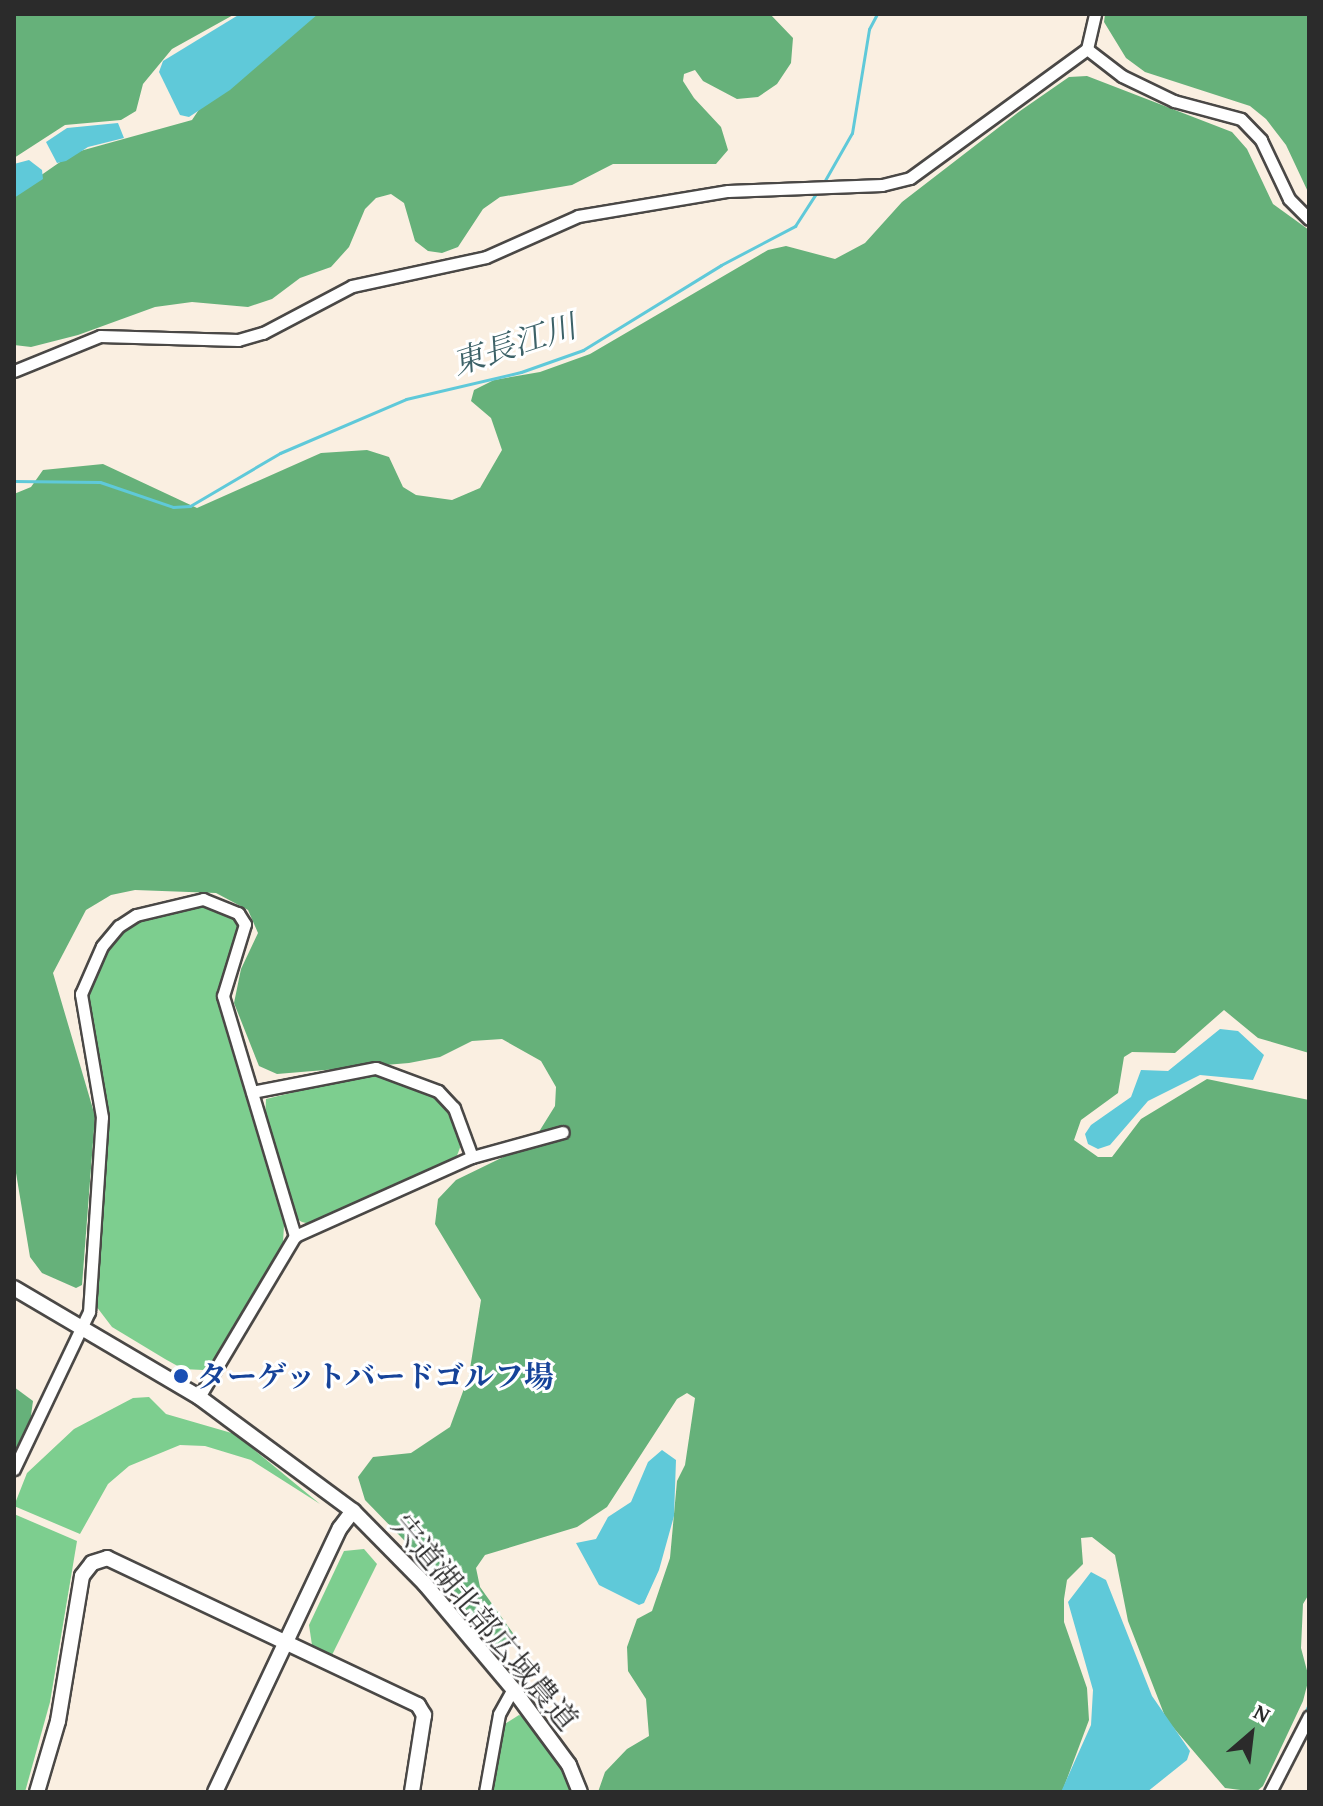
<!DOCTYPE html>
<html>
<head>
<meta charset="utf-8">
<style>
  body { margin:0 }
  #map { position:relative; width:1323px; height:1806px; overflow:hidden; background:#faefe1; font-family:"Gentium Book Plus","Noto Serif JP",serif }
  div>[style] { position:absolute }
  .green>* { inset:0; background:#7dce8f }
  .forest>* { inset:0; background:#66b17a }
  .water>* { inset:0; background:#5fc9d9 }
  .stream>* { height:3px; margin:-1.5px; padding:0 1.5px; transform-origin:1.5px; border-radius:1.5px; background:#5fc9d9 }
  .roads { filter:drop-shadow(2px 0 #4a4846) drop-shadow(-2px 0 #4a4846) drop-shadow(0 2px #4a4846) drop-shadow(0 -2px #4a4846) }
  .minor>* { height:11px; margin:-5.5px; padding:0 5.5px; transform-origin:5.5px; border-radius:5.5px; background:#fff }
  .tertiary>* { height:14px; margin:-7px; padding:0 7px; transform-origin:7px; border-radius:7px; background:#fff }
  .dots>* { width:22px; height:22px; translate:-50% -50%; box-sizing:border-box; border:4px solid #fff; border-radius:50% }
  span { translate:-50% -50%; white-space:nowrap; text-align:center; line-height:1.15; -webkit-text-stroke:6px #fff; paint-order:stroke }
  .transit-label { font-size:30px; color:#164399; font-weight:700 }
  .left { translate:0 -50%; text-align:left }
  .street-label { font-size:30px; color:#2b2b2b }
  .water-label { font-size:32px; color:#3d6268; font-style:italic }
  .frame { position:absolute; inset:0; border:16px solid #2b2b2b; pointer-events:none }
  .north { position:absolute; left:1211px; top:1694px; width:80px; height:80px; -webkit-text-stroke:6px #fff; paint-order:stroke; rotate:28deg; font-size:22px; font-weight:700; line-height:32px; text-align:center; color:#2b2b2b }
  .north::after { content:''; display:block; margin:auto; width:28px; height:36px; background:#2b2b2b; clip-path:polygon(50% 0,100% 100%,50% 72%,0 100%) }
</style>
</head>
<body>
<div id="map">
  <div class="green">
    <div style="clip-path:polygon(212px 904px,233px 913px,240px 927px,219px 990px,219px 1008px,284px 1225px,283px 1243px,271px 1267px,215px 1360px,203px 1370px,183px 1369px,165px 1359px,112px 1327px,96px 1306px,107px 1121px,87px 1008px,92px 977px,113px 937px,130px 923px)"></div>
    <div style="clip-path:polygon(374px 1073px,442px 1099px,461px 1145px,455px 1161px,310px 1224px,302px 1222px,295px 1218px,265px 1121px,266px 1099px)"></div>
    <div style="clip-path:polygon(149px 1397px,166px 1414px,235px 1434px,320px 1504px,251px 1460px,205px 1446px,180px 1445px,129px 1466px,108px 1484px,80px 1534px,14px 1506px,27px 1473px,74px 1429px,133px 1398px)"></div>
    <div style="clip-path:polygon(14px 1514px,77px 1541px,50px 1702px,25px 1792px,14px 1792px)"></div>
    <div style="clip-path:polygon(364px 1549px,377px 1564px,332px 1655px,312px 1645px,309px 1625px,344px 1551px)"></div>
    <div style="clip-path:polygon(519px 1715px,527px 1718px,562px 1767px,573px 1792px,489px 1792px,503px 1725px)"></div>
  </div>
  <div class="forest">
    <div style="clip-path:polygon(14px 14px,235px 14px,172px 49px,143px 84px,136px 111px,121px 120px,65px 125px,14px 158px)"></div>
    <div style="clip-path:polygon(311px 14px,770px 14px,793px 38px,791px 63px,777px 84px,758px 97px,737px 99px,703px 81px,695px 70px,684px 74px,683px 81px,694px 98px,721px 127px,728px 150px,716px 164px,613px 164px,572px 185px,500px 197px,483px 209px,458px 247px,442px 253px,428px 251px,415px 241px,404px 203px,391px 194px,376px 198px,365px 209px,349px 247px,331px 267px,300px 278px,272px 299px,248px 307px,192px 302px,155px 307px,78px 335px,31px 347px,14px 345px,14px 194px,73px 153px,192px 120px,204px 102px)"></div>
    <div style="clip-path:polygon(1105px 14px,1309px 14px,1309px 194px,1286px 145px,1266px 119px,1250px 106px,1145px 72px,1126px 58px,1104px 22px)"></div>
    <div style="clip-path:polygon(1087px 76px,1232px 132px,1247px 149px,1273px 204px,1309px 230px,1309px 1053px,1258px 1038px,1224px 1010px,1175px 1053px,1132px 1052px,1124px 1057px,1118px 1093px,1081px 1120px,1074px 1140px,1098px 1157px,1112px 1157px,1141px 1119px,1207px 1079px,1309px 1100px,1309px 1594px,1303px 1604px,1301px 1648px,1309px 1678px,1303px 1701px,1263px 1786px,1256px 1792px,1225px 1788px,1166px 1719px,1128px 1621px,1115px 1555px,1092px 1537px,1081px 1538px,1083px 1564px,1067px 1580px,1064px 1599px,1064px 1622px,1087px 1688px,1089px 1720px,1062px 1792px,598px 1792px,605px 1772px,627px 1749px,649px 1736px,646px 1699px,628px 1671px,627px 1647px,637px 1619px,652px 1611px,670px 1558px,677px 1481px,685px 1465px,695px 1398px,687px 1393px,677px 1399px,607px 1507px,577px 1527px,485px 1555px,476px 1568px,480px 1587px,515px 1636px,509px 1647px,499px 1650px,437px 1574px,365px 1500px,358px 1477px,373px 1457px,411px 1453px,450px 1427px,469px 1375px,481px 1300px,435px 1224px,438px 1199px,456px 1180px,532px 1143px,555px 1106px,556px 1087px,541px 1061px,502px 1039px,472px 1041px,440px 1057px,409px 1063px,277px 1074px,259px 1066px,234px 1003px,241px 969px,258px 933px,248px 910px,216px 893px,135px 890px,111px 895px,86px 910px,53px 973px,95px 1116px,82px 1285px,76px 1288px,42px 1273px,30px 1257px,14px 1161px,14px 494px,31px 487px,43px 470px,103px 464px,197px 508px,321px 453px,367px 450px,389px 457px,403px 487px,416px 495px,452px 500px,480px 488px,502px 450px,491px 418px,471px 401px,474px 390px,494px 380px,540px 372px,590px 354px,768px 250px,786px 246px,835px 259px,865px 243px,902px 202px,1020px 111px,1069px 77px)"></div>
    <div style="clip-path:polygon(14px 1387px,33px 1401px,30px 1423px,14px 1453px)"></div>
  </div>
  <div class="water">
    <div style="clip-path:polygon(240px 14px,318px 14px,230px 90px,189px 117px,180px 115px,159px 72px,163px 61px)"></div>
    <div style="clip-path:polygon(118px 123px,124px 138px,88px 147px,66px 161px,57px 163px,46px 142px,67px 128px)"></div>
    <div style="clip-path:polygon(29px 160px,42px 170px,43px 179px,14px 198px,14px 164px)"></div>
    <div style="clip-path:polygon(1220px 1029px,1238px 1031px,1264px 1055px,1253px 1080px,1200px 1075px,1148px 1101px,1110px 1145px,1098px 1149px,1088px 1144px,1085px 1134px,1091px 1125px,1131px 1097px,1141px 1070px,1168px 1071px)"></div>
    <div style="clip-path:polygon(662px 1450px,676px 1460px,674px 1516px,659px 1570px,644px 1603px,639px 1605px,599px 1585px,576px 1543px,596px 1539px,608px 1517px,631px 1502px,648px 1462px)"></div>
    <div style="clip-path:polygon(1091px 1572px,1106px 1580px,1152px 1696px,1190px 1751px,1187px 1760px,1147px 1792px,1061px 1792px,1091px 1725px,1093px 1690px,1068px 1602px)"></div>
  </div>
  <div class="stream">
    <div style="left:824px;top:182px;width:56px;rotate:-60.3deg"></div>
    <div style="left:852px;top:133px;width:105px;rotate:-80.7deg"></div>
    <div style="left:869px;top:29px;width:17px;rotate:-62deg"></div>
    <div style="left:14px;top:481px;width:86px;rotate:0.7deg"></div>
    <div style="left:100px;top:482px;width:77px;rotate:18.9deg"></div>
    <div style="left:173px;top:507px;width:17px;rotate:-3deg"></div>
    <div style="left:190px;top:506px;width:104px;rotate:-30.5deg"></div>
    <div style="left:280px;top:453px;width:137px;rotate:-23.2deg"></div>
    <div style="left:406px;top:399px;width:118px;rotate:-13.2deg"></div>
    <div style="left:521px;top:372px;width:66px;rotate:-19.5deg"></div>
    <div style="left:583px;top:350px;width:162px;rotate:-31.6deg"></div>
    <div style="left:721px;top:265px;width:84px;rotate:-27.8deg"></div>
    <div style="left:795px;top:226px;width:40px;rotate:-57.1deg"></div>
    <div style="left:1304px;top:1715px;width:12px;rotate:-66deg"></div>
    <div style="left:1263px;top:1792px;width:36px;rotate:-62deg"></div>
  </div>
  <div class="roads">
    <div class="minor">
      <div style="left:1087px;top:49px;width:44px;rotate:37.6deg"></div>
      <div style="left:1122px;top:76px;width:58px;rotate:25.7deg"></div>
      <div style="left:1174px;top:101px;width:69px;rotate:15deg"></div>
      <div style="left:1241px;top:119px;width:29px;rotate:46deg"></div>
      <div style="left:1261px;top:140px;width:65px;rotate:64.6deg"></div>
      <div style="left:1289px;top:199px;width:28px;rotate:45deg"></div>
      <div style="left:14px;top:371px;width:93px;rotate:-22.1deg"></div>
      <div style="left:100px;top:336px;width:138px;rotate:1.7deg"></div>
      <div style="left:238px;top:340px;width:26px;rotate:-16deg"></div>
      <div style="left:263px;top:333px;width:101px;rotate:-27.8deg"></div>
      <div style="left:352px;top:286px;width:137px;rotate:-12.2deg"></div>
      <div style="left:486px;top:257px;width:101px;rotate:-24deg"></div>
      <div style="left:578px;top:216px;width:152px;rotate:-9.5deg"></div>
      <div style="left:728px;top:191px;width:154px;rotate:-2.2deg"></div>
      <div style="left:882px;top:185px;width:29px;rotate:-14deg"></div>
      <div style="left:910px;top:178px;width:219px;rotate:-36.1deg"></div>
      <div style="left:1087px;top:49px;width:36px;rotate:-77deg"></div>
      <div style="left:252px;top:1092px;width:126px;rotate:-11deg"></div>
      <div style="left:376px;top:1068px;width:66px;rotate:20.4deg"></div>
      <div style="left:438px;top:1091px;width:23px;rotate:47deg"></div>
      <div style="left:454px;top:1108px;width:52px;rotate:69.8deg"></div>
      <div style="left:199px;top:1397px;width:187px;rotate:-59.2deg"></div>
      <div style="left:295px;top:1236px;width:194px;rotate:-24.1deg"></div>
      <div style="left:472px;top:1157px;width:94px;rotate:-15.4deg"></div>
      <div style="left:14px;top:1469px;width:174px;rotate:-64.5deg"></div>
      <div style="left:89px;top:1312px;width:195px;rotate:-86.2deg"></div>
      <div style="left:102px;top:1117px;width:125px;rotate:-99.7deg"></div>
      <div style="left:81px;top:994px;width:52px;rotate:-66.4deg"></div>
      <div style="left:102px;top:946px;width:26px;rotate:-50deg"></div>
      <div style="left:119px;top:926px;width:20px;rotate:-33deg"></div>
      <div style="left:136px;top:915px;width:69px;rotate:-13.4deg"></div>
      <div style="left:203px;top:899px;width:38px;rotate:22deg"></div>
      <div style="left:238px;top:913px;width:13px;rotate:58deg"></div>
      <div style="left:245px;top:924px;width:75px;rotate:107deg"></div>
      <div style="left:223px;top:996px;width:251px;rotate:73.3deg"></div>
      <div style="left:485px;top:1792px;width:79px;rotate:-79.8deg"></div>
      <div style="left:499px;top:1714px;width:29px;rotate:-61deg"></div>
      <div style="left:1270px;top:1792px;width:85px;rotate:-62.8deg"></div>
    </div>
    <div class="tertiary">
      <div style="left:14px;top:1288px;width:215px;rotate:30.5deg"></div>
      <div style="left:199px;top:1397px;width:192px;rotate:36.5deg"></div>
      <div style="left:353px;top:1511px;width:103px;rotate:45.4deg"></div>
      <div style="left:425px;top:1584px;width:137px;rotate:50deg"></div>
      <div style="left:513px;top:1689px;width:94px;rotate:53.6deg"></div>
      <div style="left:569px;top:1765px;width:29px;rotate:68deg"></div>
      <div style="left:37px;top:1792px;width:74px;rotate:-73.5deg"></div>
      <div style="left:58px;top:1721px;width:147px;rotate:-80.6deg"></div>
      <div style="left:82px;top:1576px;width:16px;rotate:-52deg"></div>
      <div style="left:92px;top:1563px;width:16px;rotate:-18deg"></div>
      <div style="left:107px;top:1558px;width:344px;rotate:25.3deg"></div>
      <div style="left:418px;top:1705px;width:12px;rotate:59deg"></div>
      <div style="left:424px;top:1715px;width:78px;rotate:98.9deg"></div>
      <div style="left:215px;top:1792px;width:292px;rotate:-64.7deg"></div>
      <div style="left:340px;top:1528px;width:21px;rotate:-53deg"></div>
    </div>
  </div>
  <div class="dots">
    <div style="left:181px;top:1376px;background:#1a4fb4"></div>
  </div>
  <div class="transit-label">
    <span class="left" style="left:197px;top:1376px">ターゲットバードゴルフ場</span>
  </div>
  <div class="street-label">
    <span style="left:485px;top:1622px;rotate:50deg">宍道湖北部広域農道</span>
  </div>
  <div class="water-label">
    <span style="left:514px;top:345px;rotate:-18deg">東長江川</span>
  </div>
  <div class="frame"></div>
  <div class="north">N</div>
</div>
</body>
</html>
